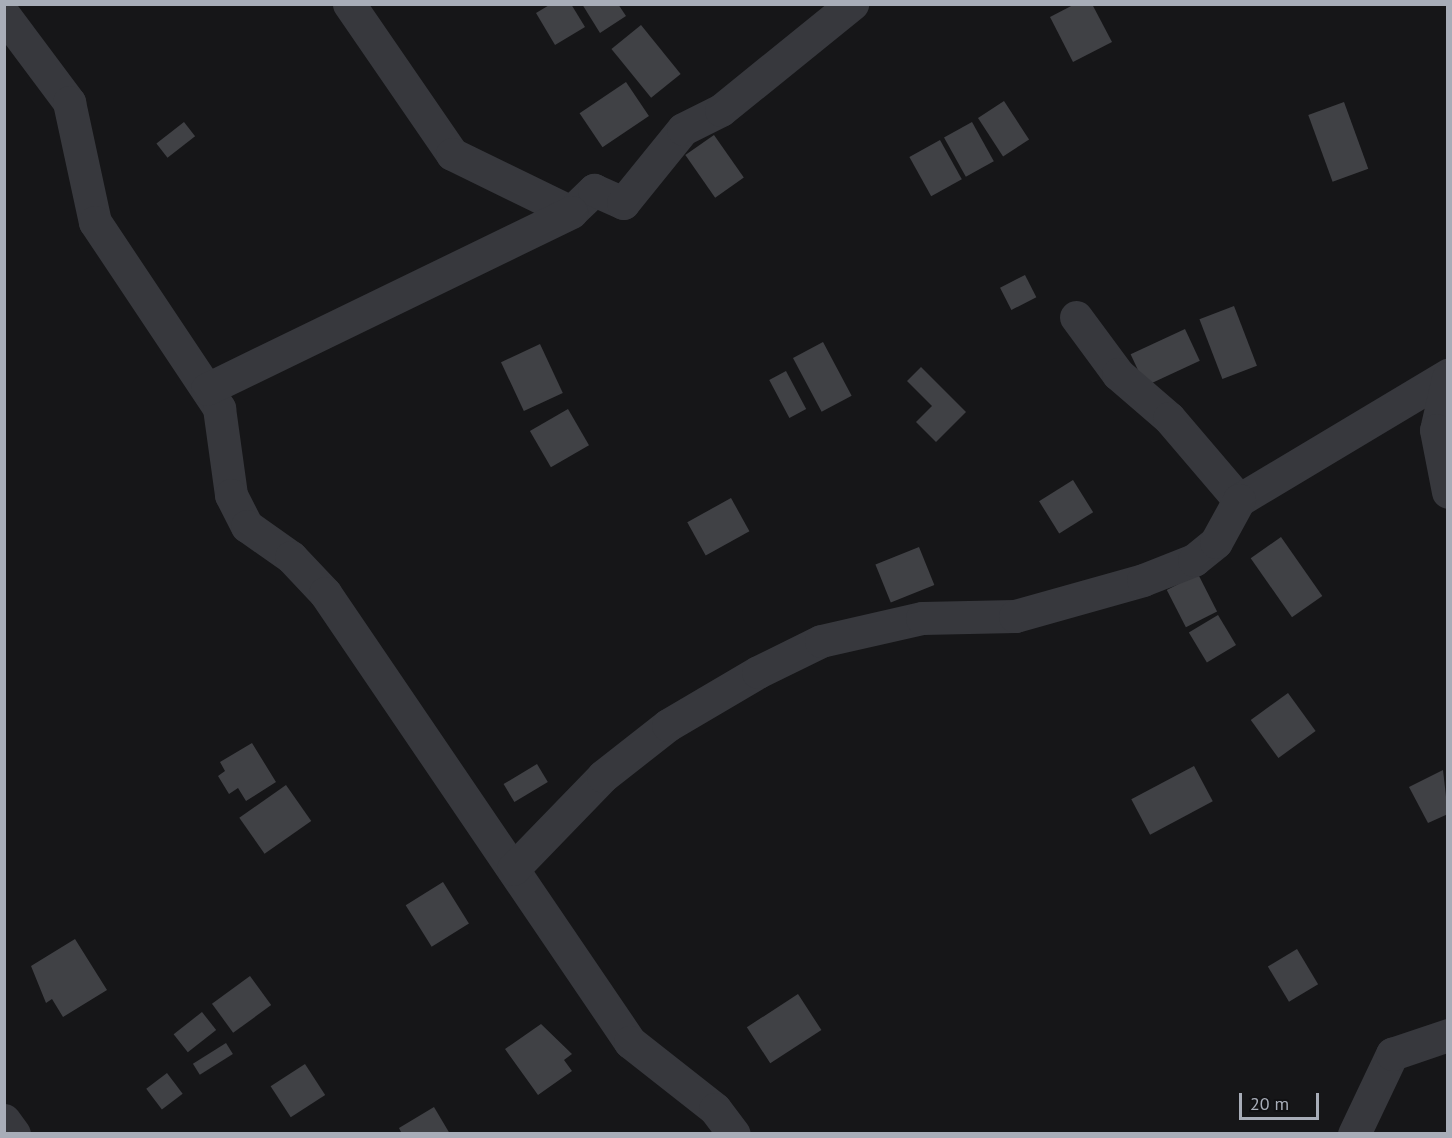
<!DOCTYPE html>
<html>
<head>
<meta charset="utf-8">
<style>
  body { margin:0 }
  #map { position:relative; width:1452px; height:1138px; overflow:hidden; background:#161618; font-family:"PT Sans",sans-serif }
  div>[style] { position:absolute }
  .building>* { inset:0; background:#404145; transform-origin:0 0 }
  .minor>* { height:33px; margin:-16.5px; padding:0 16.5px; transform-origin:16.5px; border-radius:16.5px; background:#37383d }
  span { translate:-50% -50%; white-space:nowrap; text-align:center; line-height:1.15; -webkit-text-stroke:4.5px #111113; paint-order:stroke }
  .frame { position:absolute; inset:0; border:6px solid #a8adb8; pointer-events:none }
  .scale { position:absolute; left:1239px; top:1093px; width:80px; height:27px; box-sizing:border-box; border:3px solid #a8adb8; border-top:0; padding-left:8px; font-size:18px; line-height:21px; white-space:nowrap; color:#a8adb8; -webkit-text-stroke:4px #111113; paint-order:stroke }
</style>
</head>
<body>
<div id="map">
  <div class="building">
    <div style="clip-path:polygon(551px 4px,571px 4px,585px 27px,555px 45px,536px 13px)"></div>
    <div style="clip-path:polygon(582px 4px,618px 4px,626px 16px,600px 33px)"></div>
    <div style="clip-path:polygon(1075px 4px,1092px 4px,1112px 42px,1073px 62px,1050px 17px)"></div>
    <div style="left:641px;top:25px;width:63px;height:38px;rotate:51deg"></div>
    <div style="left:626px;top:82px;width:41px;height:56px;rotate:56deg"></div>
    <div style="left:1004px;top:101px;width:46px;height:31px;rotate:57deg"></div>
    <div style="left:1344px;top:102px;width:71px;height:38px;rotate:70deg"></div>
    <div style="left:184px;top:122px;width:18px;height:35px;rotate:52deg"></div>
    <div style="left:972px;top:122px;width:45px;height:32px;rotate:61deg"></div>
    <div style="left:714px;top:135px;width:52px;height:35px;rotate:55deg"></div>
    <div style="left:940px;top:140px;width:45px;height:35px;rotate:61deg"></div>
    <div style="left:1025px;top:275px;width:25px;height:28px;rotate:63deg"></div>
    <div style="left:1234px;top:306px;width:64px;height:37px;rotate:69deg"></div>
    <div style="left:1185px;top:329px;width:35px;height:60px;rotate:65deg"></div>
    <div style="left:823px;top:342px;width:61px;height:34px;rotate:62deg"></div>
    <div style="left:540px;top:344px;width:54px;height:43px;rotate:65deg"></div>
    <div style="clip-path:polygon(921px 367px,966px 412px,936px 442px,916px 422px,932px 406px,907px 381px)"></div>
    <div style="left:786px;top:371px;width:43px;height:19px;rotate:62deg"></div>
    <div style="left:568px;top:409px;width:42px;height:44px;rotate:60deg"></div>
    <div style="left:1073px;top:480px;width:38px;height:40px;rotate:58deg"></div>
    <div style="left:731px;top:498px;width:38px;height:50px;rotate:61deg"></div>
    <div style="left:1281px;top:537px;width:72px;height:37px;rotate:55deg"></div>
    <div style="left:919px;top:547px;width:41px;height:47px;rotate:68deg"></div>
    <div style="left:1198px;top:574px;width:42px;height:35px;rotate:63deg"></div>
    <div style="left:1218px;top:615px;width:35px;height:34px;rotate:59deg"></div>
    <div style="left:1288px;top:693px;width:47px;height:46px;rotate:54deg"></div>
    <div style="clip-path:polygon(252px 743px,276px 782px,246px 801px,238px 788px,229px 794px,218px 776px,225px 771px,220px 762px)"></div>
    <div style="left:537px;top:764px;width:21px;height:39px;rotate:59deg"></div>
    <div style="left:1194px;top:766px;width:40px;height:71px;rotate:62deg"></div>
    <div style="clip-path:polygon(1443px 770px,1448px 814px,1428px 823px,1409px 787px)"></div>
    <div style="left:286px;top:785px;width:44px;height:57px;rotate:55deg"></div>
    <div style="left:443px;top:882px;width:49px;height:44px;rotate:58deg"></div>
    <div style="clip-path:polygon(75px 939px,107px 990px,63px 1017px,52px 999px,46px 1003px,31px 966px)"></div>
    <div style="left:1297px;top:949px;width:41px;height:34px;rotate:59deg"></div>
    <div style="left:250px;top:976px;width:36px;height:47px;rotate:54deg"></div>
    <div style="left:798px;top:994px;width:43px;height:61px;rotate:57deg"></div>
    <div style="left:202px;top:1012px;width:23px;height:36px;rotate:52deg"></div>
    <div style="clip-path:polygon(541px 1024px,572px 1054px,564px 1060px,572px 1071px,538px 1095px,505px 1049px)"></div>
    <div style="left:226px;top:1043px;width:13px;height:39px;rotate:58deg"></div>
    <div style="left:305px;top:1064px;width:37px;height:41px;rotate:57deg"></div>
    <div style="left:167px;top:1073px;width:26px;height:26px;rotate:53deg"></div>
    <div style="clip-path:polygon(434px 1107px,450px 1134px,402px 1134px,399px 1128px)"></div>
  </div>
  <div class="minor">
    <div style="left:349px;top:4px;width:182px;rotate:55.5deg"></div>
    <div style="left:452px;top:154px;width:132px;rotate:26deg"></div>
    <div style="left:571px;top:212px;width:32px;rotate:-44deg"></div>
    <div style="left:594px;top:190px;width:32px;rotate:24deg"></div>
    <div style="left:623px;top:203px;width:95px;rotate:-51deg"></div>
    <div style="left:683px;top:129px;width:42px;rotate:-26.6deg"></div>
    <div style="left:721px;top:110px;width:169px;rotate:-39deg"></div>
    <div style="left:4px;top:15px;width:109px;rotate:53.2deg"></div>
    <div style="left:69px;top:102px;width:123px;rotate:77.8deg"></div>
    <div style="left:95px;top:222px;width:224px;rotate:56.3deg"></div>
    <div style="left:219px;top:408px;width:88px;rotate:82.1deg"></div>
    <div style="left:231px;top:495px;width:35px;rotate:63deg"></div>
    <div style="left:247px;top:526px;width:54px;rotate:35.2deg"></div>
    <div style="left:291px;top:557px;width:50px;rotate:46.6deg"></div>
    <div style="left:325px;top:593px;width:543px;rotate:55.81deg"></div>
    <div style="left:630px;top:1042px;width:108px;rotate:38.2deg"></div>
    <div style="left:715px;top:1109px;width:31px;rotate:53deg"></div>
    <div style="left:1076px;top:317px;width:71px;rotate:53.6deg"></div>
    <div style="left:1118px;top:374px;width:67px;rotate:40.8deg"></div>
    <div style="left:1169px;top:418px;width:108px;rotate:49.5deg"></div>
    <div style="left:1239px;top:500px;width:244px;rotate:-30.9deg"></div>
    <div style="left:1448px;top:378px;width:53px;rotate:103deg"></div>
    <div style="left:1436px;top:430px;width:63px;rotate:79deg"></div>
    <div style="left:207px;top:389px;width:405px;rotate:-25.9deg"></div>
    <div style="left:513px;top:869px;width:129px;rotate:-45.9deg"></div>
    <div style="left:603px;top:776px;width:83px;rotate:-38.1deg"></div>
    <div style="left:668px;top:725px;width:104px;rotate:-30.5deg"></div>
    <div style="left:758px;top:672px;width:70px;rotate:-26.2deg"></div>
    <div style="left:821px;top:641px;width:104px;rotate:-12.8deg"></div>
    <div style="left:922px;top:618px;width:93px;rotate:-1.2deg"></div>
    <div style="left:1015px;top:616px;width:133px;rotate:-15.7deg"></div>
    <div style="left:1143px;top:580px;width:55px;rotate:-21.4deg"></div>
    <div style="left:1194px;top:560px;width:28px;rotate:-39deg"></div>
    <div style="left:1216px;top:542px;width:48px;rotate:-61.3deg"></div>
    <div style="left:4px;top:1120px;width:17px;rotate:54deg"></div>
    <div style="left:1354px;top:1134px;width:89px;rotate:-64.6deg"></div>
    <div style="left:1392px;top:1054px;width:59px;rotate:-18.7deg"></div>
  </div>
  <div class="frame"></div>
  <div class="scale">20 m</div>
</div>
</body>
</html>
